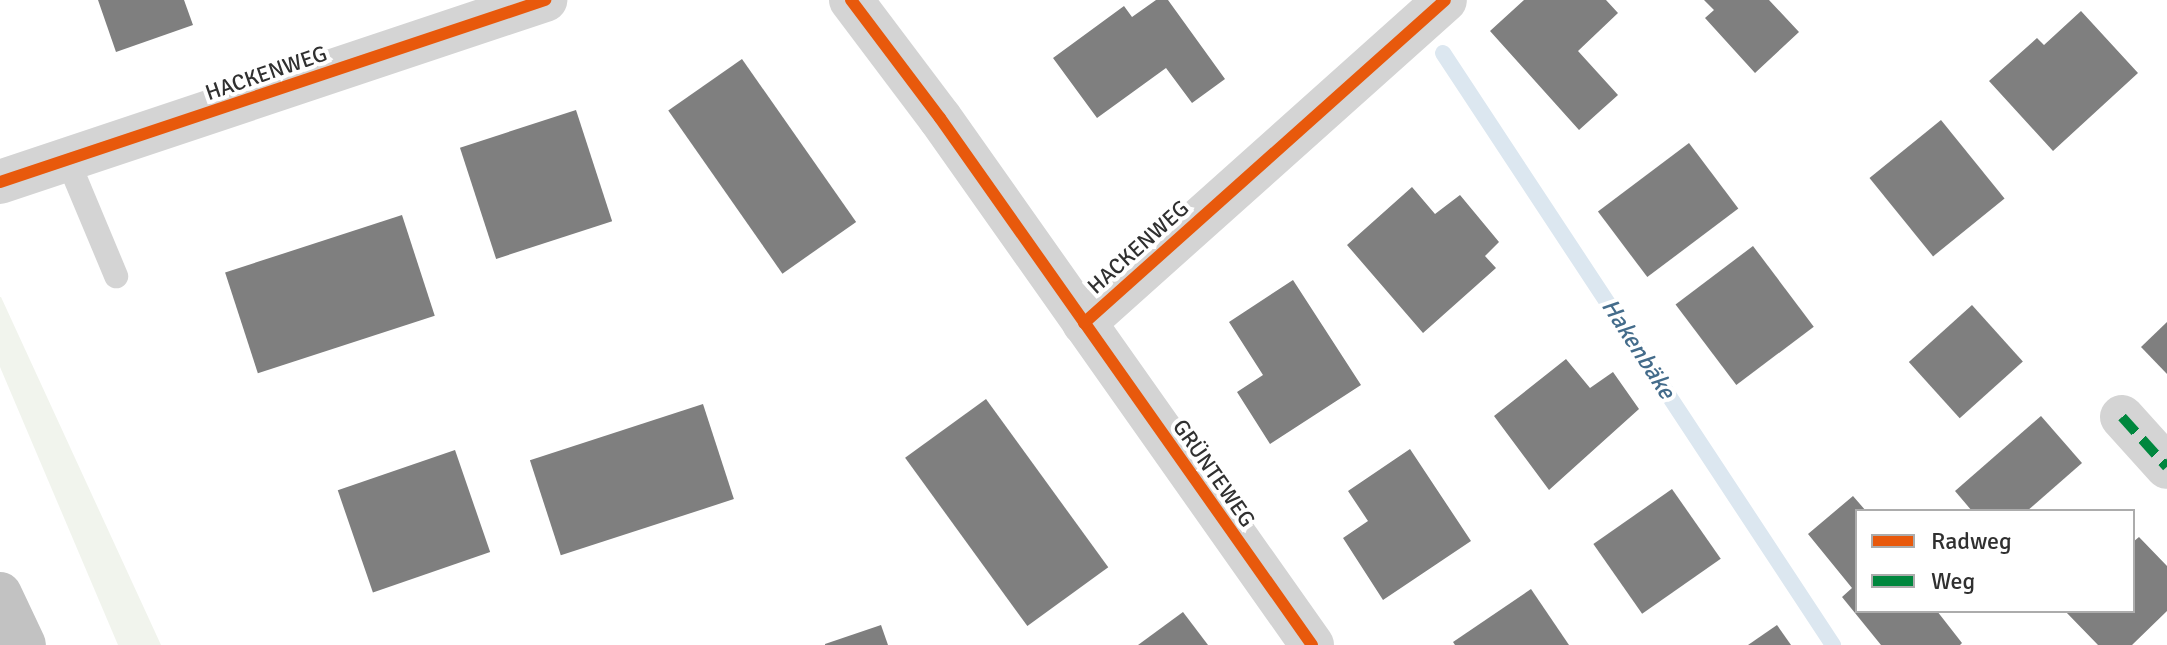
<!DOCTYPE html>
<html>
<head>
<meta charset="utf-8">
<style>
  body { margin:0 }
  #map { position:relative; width:2167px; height:645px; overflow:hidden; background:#fff; font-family:Signika,sans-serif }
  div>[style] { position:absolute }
  .green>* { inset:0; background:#f1f4ed }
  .stream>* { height:16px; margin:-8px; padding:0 8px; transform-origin:8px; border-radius:8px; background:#dce7f0 }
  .building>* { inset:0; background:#7f7f7f; transform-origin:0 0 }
  .service>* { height:24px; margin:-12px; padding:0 12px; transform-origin:12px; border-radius:12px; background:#d4d4d4 }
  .minor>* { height:44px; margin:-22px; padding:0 22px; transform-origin:22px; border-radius:22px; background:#d4d4d4 }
  .motorway>* { height:44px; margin:-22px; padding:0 22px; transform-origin:22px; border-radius:22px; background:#c2c2c2 }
  .quiet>* { height:10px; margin-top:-5px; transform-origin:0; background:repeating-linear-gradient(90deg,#00873e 0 20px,transparent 0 30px) }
  .cycleway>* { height:12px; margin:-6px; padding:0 6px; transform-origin:6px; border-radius:6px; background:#e8590c }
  span { translate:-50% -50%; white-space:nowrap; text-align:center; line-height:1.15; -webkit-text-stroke:8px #fff; paint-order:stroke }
  .street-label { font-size:22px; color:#303030 }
  .water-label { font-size:24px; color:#446c8b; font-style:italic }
  .legend { position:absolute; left:1855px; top:509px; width:280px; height:104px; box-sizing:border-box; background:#fff; border:2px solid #acacac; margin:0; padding:10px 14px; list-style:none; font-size:24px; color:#303030 }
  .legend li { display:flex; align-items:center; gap:16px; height:40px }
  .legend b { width:40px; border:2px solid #acacac }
</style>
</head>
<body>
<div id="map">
  <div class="green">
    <div style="clip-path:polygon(0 297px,1px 297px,161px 645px,118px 645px,0 367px)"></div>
  </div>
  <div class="stream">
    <div style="left:1443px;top:53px;width:709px;rotate:56.62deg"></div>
  </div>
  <div class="building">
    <div style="clip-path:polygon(98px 0,184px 0,193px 25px,116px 52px)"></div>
    <div style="clip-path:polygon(1156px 0,1168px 0,1225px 79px,1192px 103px,1166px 68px,1097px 118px,1053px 58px,1124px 6px,1132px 17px)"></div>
    <div style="clip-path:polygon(1524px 0,1606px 0,1618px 13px,1578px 51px,1618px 95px,1579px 130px,1490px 31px)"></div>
    <div style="clip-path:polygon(1704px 0,1769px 0,1799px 32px,1755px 73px,1705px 18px,1714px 10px)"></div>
    <div style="clip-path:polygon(2081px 11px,2138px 73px,2053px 151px,1989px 81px,2037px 38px,2044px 45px)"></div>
    <div style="left:742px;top:59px;width:199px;height:90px;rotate:55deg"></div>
    <div style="left:576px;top:110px;width:117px;height:122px;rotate:72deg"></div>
    <div style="left:1941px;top:120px;width:101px;height:92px;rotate:51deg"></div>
    <div style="left:1689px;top:143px;width:82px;height:114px;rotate:53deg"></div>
    <div style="clip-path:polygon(1412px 187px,1435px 214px,1460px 195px,1499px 242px,1485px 256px,1496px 268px,1423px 333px,1347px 245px)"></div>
    <div style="left:402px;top:215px;width:106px;height:186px;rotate:72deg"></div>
    <div style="left:1753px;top:246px;width:101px;height:97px;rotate:53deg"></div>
    <div style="clip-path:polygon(1293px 280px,1361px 385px,1270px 444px,1237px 392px,1263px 375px,1229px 322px)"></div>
    <div style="left:1972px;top:305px;width:76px;height:85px;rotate:48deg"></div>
    <div style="clip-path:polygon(2167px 322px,2167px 374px,2141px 347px)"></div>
    <div style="clip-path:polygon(1566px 359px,1590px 388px,1613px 372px,1639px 409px,1549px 490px,1494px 416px)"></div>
    <div style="left:986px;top:399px;width:208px;height:100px;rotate:54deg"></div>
    <div style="left:703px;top:404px;width:100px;height:182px;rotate:72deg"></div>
    <div style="clip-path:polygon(2041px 416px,2082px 463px,2027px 511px,1972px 511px,1955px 491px)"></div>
    <div style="clip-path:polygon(1410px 449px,1471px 541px,1383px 600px,1343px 538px,1368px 521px,1348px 491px)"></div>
    <div style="left:455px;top:450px;width:108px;height:124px;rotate:71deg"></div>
    <div style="left:1672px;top:489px;width:85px;height:96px;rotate:55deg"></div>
    <div style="clip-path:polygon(1853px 496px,1866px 511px,1857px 511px,1857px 611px,1937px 611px,1962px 643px,1960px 645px,1881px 645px,1842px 597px,1852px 588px,1808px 534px)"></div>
    <div style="clip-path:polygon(2139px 537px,2167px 566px,2167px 611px,2132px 645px,2098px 645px,2065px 611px,2133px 611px,2133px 542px)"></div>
    <div style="clip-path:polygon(1531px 589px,1569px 645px,1455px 645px,1453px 642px)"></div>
    <div style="clip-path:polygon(1183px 612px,1208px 645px,1138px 645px)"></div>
    <div style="clip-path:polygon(881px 625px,888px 645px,825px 645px,825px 644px)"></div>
    <div style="clip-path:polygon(1777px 625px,1791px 645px,1748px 645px)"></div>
  </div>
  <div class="service">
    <div style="left:68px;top:161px;width:125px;rotate:67.3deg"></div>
  </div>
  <div class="minor">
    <div style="left:851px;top:0;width:148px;rotate:53deg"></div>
    <div style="left:940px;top:118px;width:645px;rotate:54.78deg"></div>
    <div style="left:0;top:182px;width:575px;rotate:-18.47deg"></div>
    <div style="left:1084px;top:323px;width:484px;rotate:-41.8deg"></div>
    <div style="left:2122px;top:417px;width:67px;rotate:48deg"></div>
  </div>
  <div class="motorway">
    <div style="left:0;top:594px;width:56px;rotate:64.8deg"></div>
  </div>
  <div class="quiet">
    <div style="left:2122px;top:417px;width:67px;rotate:48deg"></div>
  </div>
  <div class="cycleway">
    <div style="left:851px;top:0;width:148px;rotate:53deg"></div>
    <div style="left:940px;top:118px;width:645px;rotate:54.78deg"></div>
    <div style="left:0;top:182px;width:575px;rotate:-18.47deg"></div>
    <div style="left:1084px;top:323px;width:484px;rotate:-41.8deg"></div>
  </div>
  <div class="street-label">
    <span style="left:266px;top:73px;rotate:-19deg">HACKENWEG</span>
    <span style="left:1138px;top:247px;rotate:-42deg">HACKENWEG</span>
    <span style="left:1214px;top:473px;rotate:55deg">GRÜNTEWEG</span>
  </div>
  <div class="water-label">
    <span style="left:1638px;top:349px;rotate:57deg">Hakenbäke</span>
  </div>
  <ul class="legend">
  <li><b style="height:10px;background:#e8590c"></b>Radweg</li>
  <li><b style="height:10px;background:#00873e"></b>Weg</li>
  </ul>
</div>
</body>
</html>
